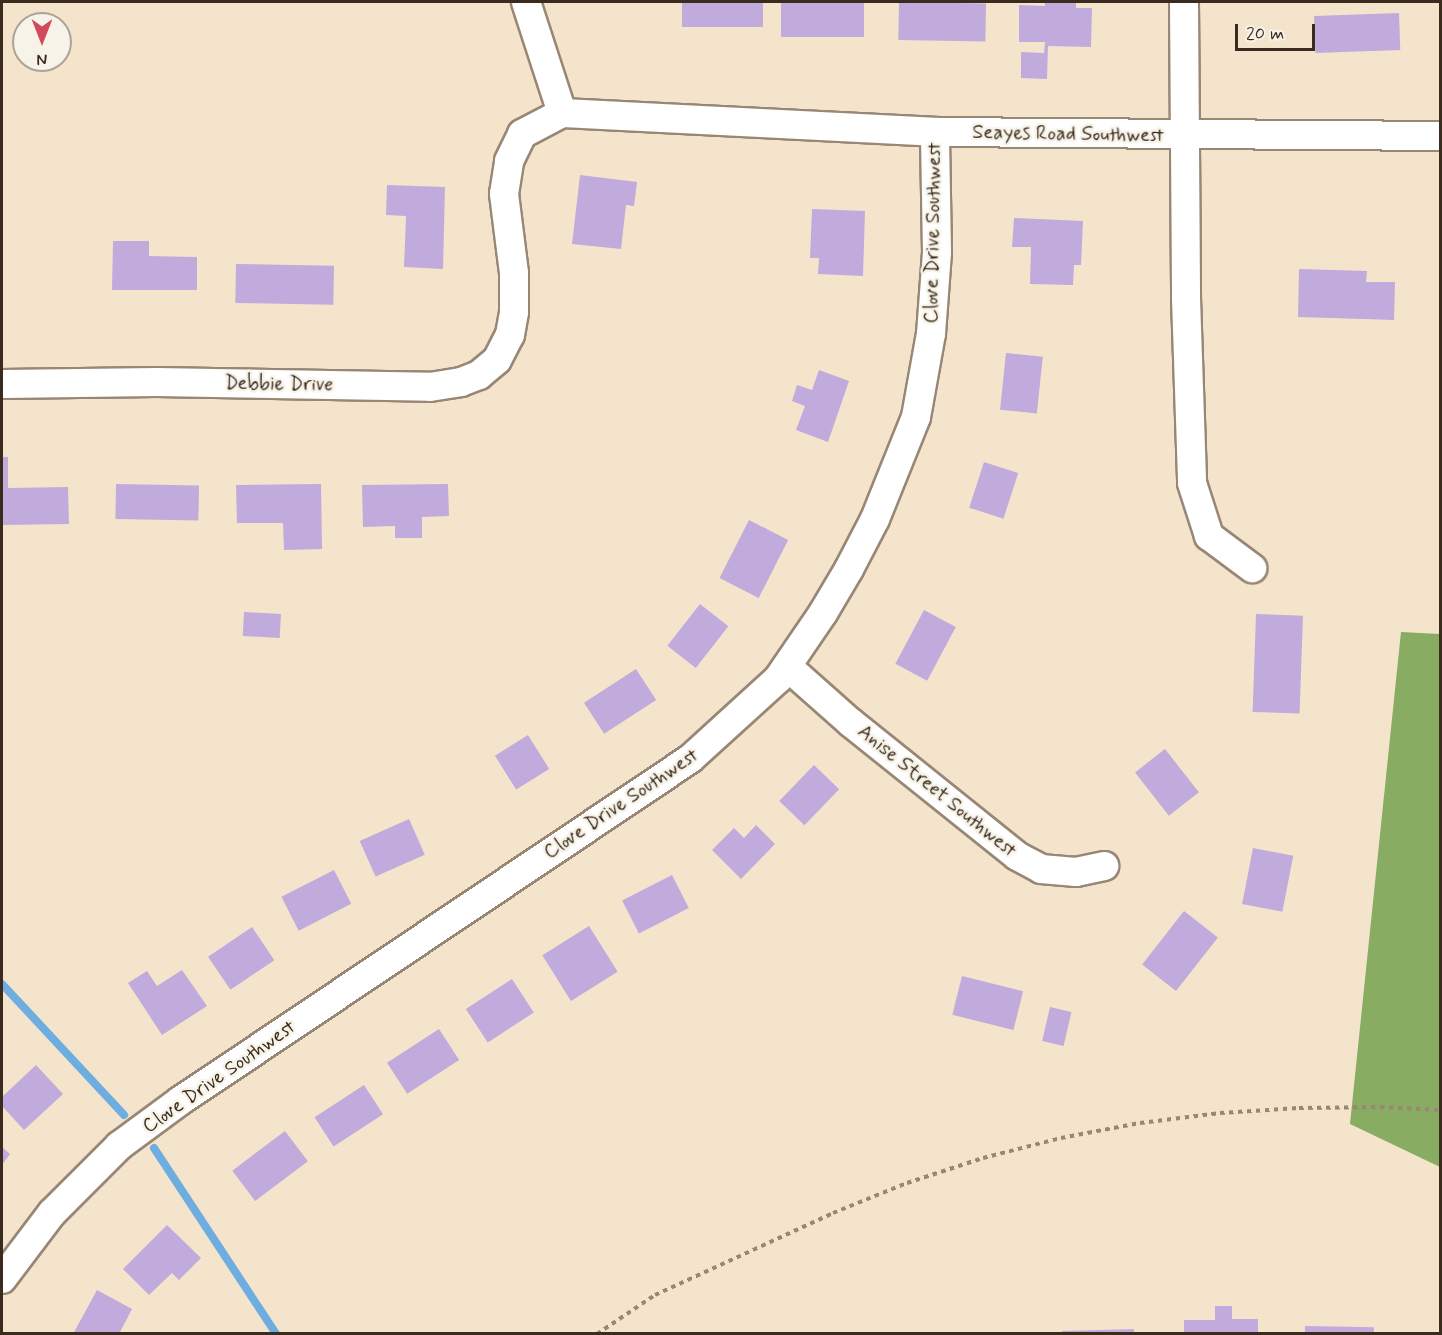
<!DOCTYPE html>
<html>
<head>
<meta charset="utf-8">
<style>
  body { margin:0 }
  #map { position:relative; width:1442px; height:1335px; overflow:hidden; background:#f5e4cc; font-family:Mynerve,sans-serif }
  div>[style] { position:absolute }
  .forest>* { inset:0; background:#87ac62 }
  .stream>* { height:8px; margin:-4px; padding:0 4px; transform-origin:4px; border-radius:4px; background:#6dade0 }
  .building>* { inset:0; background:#c1aadc; transform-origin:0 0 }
  .path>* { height:4px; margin-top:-2px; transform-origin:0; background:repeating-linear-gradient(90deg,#988775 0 4.5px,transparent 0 9px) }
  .roads { filter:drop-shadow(2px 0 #988775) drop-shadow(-2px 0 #988775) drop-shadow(0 2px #988775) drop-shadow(0 -2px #988775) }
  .minor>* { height:28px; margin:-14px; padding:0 14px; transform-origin:14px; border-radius:14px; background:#fff }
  span { translate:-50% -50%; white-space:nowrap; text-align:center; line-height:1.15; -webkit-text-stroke:5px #f7f3e8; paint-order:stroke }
  .street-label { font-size:20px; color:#3b2a1e }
  .frame { position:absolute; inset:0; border:3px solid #3b2a1e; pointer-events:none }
  .north { position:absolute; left:12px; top:12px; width:60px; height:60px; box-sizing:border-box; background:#f7f3e8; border:2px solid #aca397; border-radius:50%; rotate:180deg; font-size:16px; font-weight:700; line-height:24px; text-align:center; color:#3b2a1e }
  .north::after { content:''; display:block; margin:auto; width:21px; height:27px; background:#d1495b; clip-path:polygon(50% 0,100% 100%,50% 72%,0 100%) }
  .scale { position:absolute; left:1235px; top:24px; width:80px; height:27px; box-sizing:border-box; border:3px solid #3b2a1e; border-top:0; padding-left:8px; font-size:18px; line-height:21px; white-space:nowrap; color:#3b2a1e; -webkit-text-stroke:4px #f7f3e8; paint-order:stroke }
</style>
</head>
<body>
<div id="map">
  <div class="forest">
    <div style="clip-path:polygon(1401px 632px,1440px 634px,1440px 1167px,1350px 1124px)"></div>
  </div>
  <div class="stream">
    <div style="left:2px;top:984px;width:179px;rotate:47deg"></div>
    <div style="left:154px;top:1148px;width:222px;rotate:56.7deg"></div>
  </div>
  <div class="building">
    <div style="left:682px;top:2px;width:81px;height:25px"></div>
    <div style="left:781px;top:2px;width:83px;height:35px"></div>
    <div style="left:899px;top:2px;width:87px;height:38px;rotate:1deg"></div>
    <div style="clip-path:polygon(1045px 2px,1076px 2px,1076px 8px,1092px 8px,1091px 47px,1048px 46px,1047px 79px,1021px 78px,1021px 52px,1044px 53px,1045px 42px,1019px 42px,1019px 5px,1045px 6px)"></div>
    <div style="left:1399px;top:13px;width:37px;height:85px;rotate:88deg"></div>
    <div style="clip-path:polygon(580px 175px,637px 182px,634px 206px,626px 205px,621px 249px,572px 244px)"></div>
    <div style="clip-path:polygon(387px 185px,445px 187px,443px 269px,404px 267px,406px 216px,386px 215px)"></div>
    <div style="clip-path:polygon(812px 209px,865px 211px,863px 276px,818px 274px,819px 258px,810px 258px)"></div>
    <div style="clip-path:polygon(1014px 218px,1083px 221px,1081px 265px,1074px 265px,1073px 285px,1030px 284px,1031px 247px,1012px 247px)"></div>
    <div style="clip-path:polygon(113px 241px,149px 241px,149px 256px,197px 257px,197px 290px,112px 290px)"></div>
    <div style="left:236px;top:264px;width:98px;height:39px;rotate:1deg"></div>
    <div style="clip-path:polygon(1299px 269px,1367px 271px,1366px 282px,1395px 282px,1394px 320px,1298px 317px)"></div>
    <div style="left:1006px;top:353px;width:37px;height:57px;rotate:6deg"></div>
    <div style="clip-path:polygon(819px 370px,849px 381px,828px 442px,796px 430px,805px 406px,792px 401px,797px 385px,812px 390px)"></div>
    <div style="clip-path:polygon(2px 457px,8px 457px,8px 488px,68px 487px,69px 524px,2px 525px)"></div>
    <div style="left:984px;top:462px;width:36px;height:48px;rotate:18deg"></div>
    <div style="left:116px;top:484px;width:83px;height:35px;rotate:1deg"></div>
    <div style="clip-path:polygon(321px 484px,322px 549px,284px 550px,283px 523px,237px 523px,236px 485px)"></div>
    <div style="clip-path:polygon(448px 484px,449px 516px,422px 517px,422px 538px,395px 538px,395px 526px,363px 527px,362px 485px)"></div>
    <div style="left:749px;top:520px;width:44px;height:65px;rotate:27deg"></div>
    <div style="left:700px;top:604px;width:36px;height:53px;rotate:38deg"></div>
    <div style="left:924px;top:610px;width:36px;height:61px;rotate:28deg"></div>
    <div style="left:244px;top:612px;width:37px;height:24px;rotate:3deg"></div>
    <div style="left:1256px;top:614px;width:47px;height:98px;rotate:2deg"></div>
    <div style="left:636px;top:669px;width:37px;height:62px;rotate:57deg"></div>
    <div style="left:528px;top:735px;width:40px;height:39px;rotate:58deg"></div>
    <div style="left:1165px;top:749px;width:55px;height:38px;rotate:52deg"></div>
    <div style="left:814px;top:765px;width:35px;height:50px;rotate:44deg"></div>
    <div style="left:409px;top:819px;width:39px;height:54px;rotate:66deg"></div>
    <div style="clip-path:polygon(756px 825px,775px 844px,741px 879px,712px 850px,734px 828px,744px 838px)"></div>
    <div style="left:1253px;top:848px;width:41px;height:57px;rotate:11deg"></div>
    <div style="left:334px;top:870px;width:38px;height:59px;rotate:63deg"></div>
    <div style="left:672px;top:875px;width:37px;height:56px;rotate:63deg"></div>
    <div style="left:1184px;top:911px;width:43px;height:68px;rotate:38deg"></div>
    <div style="left:589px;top:926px;width:54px;height:55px;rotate:58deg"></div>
    <div style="left:252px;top:927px;width:40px;height:53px;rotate:56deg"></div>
    <div style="clip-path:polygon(182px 970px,207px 1006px,162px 1035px,128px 983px,147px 971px,157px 986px)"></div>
    <div style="left:962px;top:976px;width:63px;height:40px;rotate:14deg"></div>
    <div style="left:512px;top:979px;width:40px;height:55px;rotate:57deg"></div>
    <div style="left:1050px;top:1007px;width:22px;height:35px;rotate:13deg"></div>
    <div style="left:439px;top:1029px;width:37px;height:62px;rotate:57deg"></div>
    <div style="clip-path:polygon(36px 1065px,63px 1094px,24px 1130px,2px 1106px,2px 1097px)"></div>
    <div style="left:364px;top:1085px;width:35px;height:59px;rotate:57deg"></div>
    <div style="left:285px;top:1131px;width:38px;height:66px;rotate:53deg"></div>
    <div style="clip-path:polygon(2px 1147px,10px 1154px,2px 1165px)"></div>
    <div style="clip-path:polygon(167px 1225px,201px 1258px,179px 1280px,172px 1273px,149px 1295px,123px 1269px)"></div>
    <div style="clip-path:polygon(97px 1290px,132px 1309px,119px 1334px,73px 1334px)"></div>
    <div style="clip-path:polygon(1215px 1306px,1232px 1306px,1232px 1319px,1258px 1319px,1258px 1334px,1184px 1334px,1184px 1320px,1215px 1320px)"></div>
    <div style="left:1305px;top:1326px;width:69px;height:8px;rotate:1deg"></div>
    <div style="clip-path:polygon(1134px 1329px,1134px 1334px,1062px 1334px,1062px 1331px)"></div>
  </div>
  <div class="path">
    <div style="left:597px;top:1334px;width:70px;rotate:-33.9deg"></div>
    <div style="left:655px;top:1295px;width:196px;rotate:-24.7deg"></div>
    <div style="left:833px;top:1213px;width:80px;rotate:-22.1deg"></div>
    <div style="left:907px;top:1183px;width:80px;rotate:-18.2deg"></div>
    <div style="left:983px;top:1158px;width:81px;rotate:-14.4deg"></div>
    <div style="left:1061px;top:1138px;width:80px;rotate:-10.8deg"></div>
    <div style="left:1140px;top:1123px;width:81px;rotate:-7.1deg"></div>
    <div style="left:1220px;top:1113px;width:79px;rotate:-3.6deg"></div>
    <div style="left:1299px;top:1108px;width:81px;rotate:-0.7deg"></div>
    <div style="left:1380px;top:1107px;width:60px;rotate:2.9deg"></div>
  </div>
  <div class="roads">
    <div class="minor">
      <div style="left:526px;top:2px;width:117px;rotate:72deg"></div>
      <div style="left:1184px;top:2px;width:296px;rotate:89.6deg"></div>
      <div style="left:1186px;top:298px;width:185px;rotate:88.1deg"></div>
      <div style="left:1192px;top:483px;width:56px;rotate:72.2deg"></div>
      <div style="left:1209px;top:536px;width:54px;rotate:36.7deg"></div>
      <div style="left:562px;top:113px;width:373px;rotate:2.9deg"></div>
      <div style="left:935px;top:132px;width:505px;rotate:0.45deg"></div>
      <div style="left:2px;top:384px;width:155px;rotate:-0.7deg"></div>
      <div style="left:157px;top:382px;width:273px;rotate:1deg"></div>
      <div style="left:430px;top:387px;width:31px;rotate:-9deg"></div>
      <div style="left:461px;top:382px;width:19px;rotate:-21deg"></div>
      <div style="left:479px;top:375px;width:23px;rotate:-40deg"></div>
      <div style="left:497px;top:360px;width:28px;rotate:-63deg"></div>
      <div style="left:510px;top:335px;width:23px;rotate:-80deg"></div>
      <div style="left:514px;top:312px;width:39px;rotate:-90deg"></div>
      <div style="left:514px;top:273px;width:80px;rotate:-97.2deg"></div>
      <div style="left:504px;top:194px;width:33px;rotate:-81deg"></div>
      <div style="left:509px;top:161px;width:30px;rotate:-64deg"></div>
      <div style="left:522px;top:134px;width:45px;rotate:-27.7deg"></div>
      <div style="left:788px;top:667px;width:83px;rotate:41.6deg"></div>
      <div style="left:850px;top:722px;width:214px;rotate:38.7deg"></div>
      <div style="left:1017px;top:856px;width:27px;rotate:28deg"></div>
      <div style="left:1041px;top:869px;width:35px;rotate:5deg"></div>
      <div style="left:1076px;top:872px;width:29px;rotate:-12deg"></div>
      <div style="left:2px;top:1279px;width:83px;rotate:-52.9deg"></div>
      <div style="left:52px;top:1213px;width:95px;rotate:-45deg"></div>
      <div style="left:119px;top:1146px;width:76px;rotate:-36.4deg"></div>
      <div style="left:180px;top:1101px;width:614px;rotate:-33.85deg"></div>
      <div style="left:690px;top:759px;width:119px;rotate:-42.3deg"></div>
      <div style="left:778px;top:679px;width:80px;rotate:-55.7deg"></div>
      <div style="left:823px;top:613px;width:51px;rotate:-59.4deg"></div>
      <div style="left:849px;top:569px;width:56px;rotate:-62.5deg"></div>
      <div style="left:875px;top:519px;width:110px;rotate:-68.1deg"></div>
      <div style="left:916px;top:417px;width:84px;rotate:-79.8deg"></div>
      <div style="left:931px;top:334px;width:82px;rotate:-85.8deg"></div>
      <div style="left:937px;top:252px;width:120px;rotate:-91deg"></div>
    </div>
  </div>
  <div class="street-label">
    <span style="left:1068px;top:134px;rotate:1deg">Seayes Road Southwest</span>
    <span style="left:933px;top:233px;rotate:-89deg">Clove Drive Southwest</span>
    <span style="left:279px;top:384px;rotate:1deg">Debbie Drive</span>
    <span style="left:937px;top:791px;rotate:39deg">Anise Street Southwest</span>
    <span style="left:621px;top:804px;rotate:-34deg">Clove Drive Southwest</span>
    <span style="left:219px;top:1077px;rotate:-35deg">Clove Drive Southwest</span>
  </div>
  <div class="frame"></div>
  <div class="north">N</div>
  <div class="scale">20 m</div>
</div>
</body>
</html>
